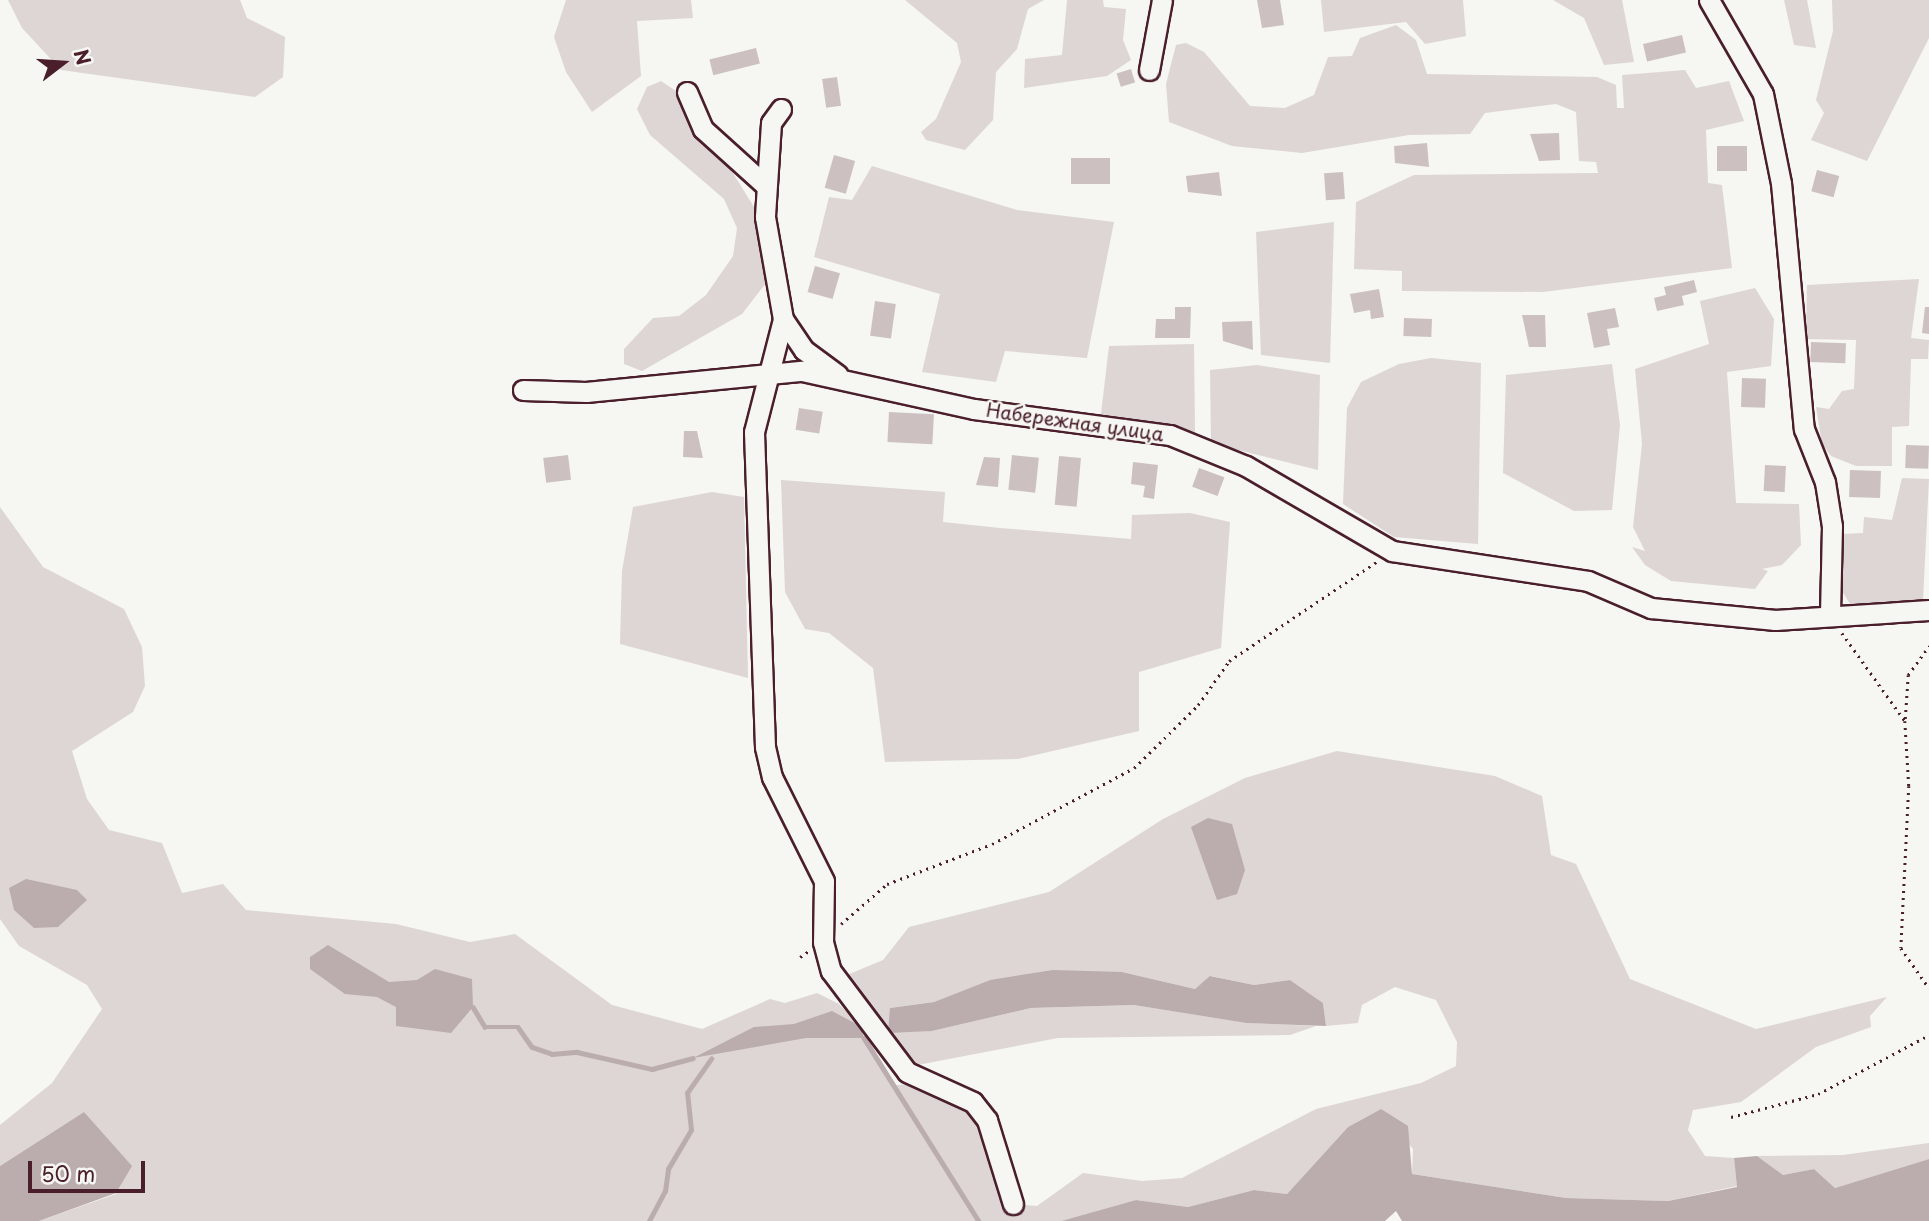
<!DOCTYPE html>
<html>
<head>
<meta charset="utf-8">
<style>
  body { margin:0 }
  #map { position:relative; width:1929px; height:1221px; overflow:hidden; background:#f6f6f2; font-family:"Playpen Sans",sans-serif }
  div>[style] { position:absolute }
  .green>* { inset:0; background:#ddd6d5 }
  .water>* { inset:0; background:#bbadae }
  .stream>* { height:4.5px; margin:-2.25px; padding:0 2.25px; transform-origin:2.25px; border-radius:2.25px; background:#bbadae }
  .building>* { inset:0; background:#ccc1c0; transform-origin:0 0 }
  .path>* { height:2.5px; margin-top:-1.25px; transform-origin:0; background:repeating-linear-gradient(90deg,#4a1f2b 0 2px,transparent 0 7px) }
  .roads { filter:drop-shadow(2px 0 #4a1f2b) drop-shadow(-2px 0 #4a1f2b) drop-shadow(0 2px #4a1f2b) drop-shadow(0 -2px #4a1f2b) }
  .minor>* { height:19px; margin:-9.5px; padding:0 9.5px; transform-origin:9.5px; border-radius:9.5px; background:#f6f6f2 }
  span { translate:-50% -50%; white-space:nowrap; text-align:center; line-height:1.15; -webkit-text-stroke:5px #f6f6f2; paint-order:stroke }
  .street-label { font-size:19px; color:#4a1f2b }
  .north { position:absolute; left:28px; top:28px; width:70px; height:70px; -webkit-text-stroke:5px #f6f6f2; paint-order:stroke; rotate:73deg; font-size:19px; font-weight:700; line-height:28px; text-align:center; color:#4a1f2b }
  .north::after { content:''; display:block; margin:auto; width:24px; height:32px; background:#4a1f2b; clip-path:polygon(50% 0,100% 100%,50% 72%,0 100%) }
  .scale { position:absolute; left:28px; top:1161px; width:117px; height:32px; box-sizing:border-box; border:4px solid #4a1f2b; border-top:0; padding-left:9px; font-size:21px; line-height:24px; white-space:nowrap; color:#4a1f2b; -webkit-text-stroke:5px #f6f6f2; paint-order:stroke }
</style>
</head>
<body>
<div id="map">
  <div class="green">
    <div style="clip-path:polygon(8px 0,240px 0,247px 18px,285px 37px,283px 77px,255px 97px,61px 70px,22px 28px)"></div>
    <div style="clip-path:polygon(566px 0,691px 0,693px 18px,637px 21px,641px 76px,592px 112px,566px 72px,554px 37px)"></div>
    <div style="clip-path:polygon(905px 0,1044px 0,1028px 9px,1017px 49px,996px 72px,993px 120px,965px 150px,926px 140px,921px 132px,936px 119px,961px 62px,957px 43px)"></div>
    <div style="clip-path:polygon(1067px 0,1103px 0,1104px 7px,1126px 9px,1123px 40px,1131px 60px,1107px 76px,1024px 88px,1025px 59px,1062px 55px)"></div>
    <div style="clip-path:polygon(1321px 0,1463px 0,1466px 36px,1425px 44px,1406px 22px,1324px 32px)"></div>
    <div style="clip-path:polygon(1553px 0,1622px 0,1634px 62px,1604px 65px,1584px 18px)"></div>
    <div style="clip-path:polygon(1784px 0,1807px 0,1816px 48px,1794px 45px)"></div>
    <div style="clip-path:polygon(1832px 0,1929px 0,1929px 38px,1867px 161px,1811px 140px,1824px 113px,1816px 100px,1833px 31px)"></div>
    <div style="clip-path:polygon(1396px 25px,1416px 40px,1427px 74px,1597px 77px,1616px 85px,1617px 108px,1624px 108px,1622px 75px,1685px 70px,1696px 88px,1729px 81px,1744px 121px,1706px 130px,1708px 183px,1722px 185px,1732px 268px,1543px 292px,1402px 291px,1402px 271px,1354px 269px,1356px 202px,1414px 175px,1598px 173px,1596px 162px,1579px 161px,1576px 112px,1556px 104px,1485px 113px,1470px 134px,1409px 135px,1302px 153px,1232px 146px,1169px 122px,1166px 84px,1176px 45px,1186px 43px,1204px 52px,1250px 106px,1285px 108px,1314px 95px,1328px 57px,1352px 56px,1360px 38px)"></div>
    <div style="clip-path:polygon(661px 81px,682px 95px,693px 130px,731px 170px,754px 207px,766px 283px,742px 314px,642px 371px,624px 364px,624px 349px,653px 318px,679px 316px,706px 295px,733px 256px,737px 228px,724px 199px,650px 135px,637px 109px,647px 87px)"></div>
    <div style="clip-path:polygon(872px 166px,1017px 210px,1114px 222px,1087px 358px,1005px 351px,996px 382px,922px 372px,940px 294px,814px 257px,829px 197px,852px 200px)"></div>
    <div style="clip-path:polygon(1334px 222px,1330px 363px,1261px 355px,1256px 232px)"></div>
    <div style="clip-path:polygon(1919px 279px,1911px 338px,1929px 340px,1928px 359px,1911px 359px,1909px 426px,1892px 427px,1892px 466px,1856px 466px,1831px 456px,1822px 444px,1816px 407px,1829px 409px,1842px 391px,1854px 389px,1856px 340px,1806px 339px,1807px 285px)"></div>
    <div style="clip-path:polygon(1755px 288px,1774px 319px,1771px 366px,1727px 372px,1736px 503px,1799px 504px,1801px 545px,1782px 565px,1762px 569px,1768px 571px,1755px 589px,1671px 581px,1645px 565px,1632px 547px,1645px 551px,1633px 527px,1642px 444px,1635px 369px,1709px 344px,1700px 301px)"></div>
    <div style="clip-path:polygon(1194px 344px,1195px 432px,1101px 414px,1109px 346px)"></div>
    <div style="clip-path:polygon(1431px 358px,1481px 363px,1478px 544px,1394px 537px,1343px 504px,1347px 408px,1361px 382px,1399px 364px)"></div>
    <div style="clip-path:polygon(1612px 364px,1620px 425px,1612px 510px,1574px 511px,1503px 473px,1506px 375px)"></div>
    <div style="clip-path:polygon(1257px 365px,1320px 375px,1318px 470px,1211px 443px,1210px 370px)"></div>
    <div style="clip-path:polygon(1902px 478px,1929px 479px,1923px 600px,1850px 604px,1839px 586px,1842px 534px,1863px 533px,1864px 517px,1892px 520px)"></div>
    <div style="clip-path:polygon(781px 480px,945px 492px,943px 522px,1000px 528px,1131px 539px,1132px 515px,1190px 513px,1230px 522px,1221px 648px,1139px 672px,1139px 731px,1018px 759px,885px 762px,873px 668px,829px 633px,805px 629px,785px 592px)"></div>
    <div style="clip-path:polygon(712px 492px,744px 497px,748px 678px,620px 644px,622px 571px,633px 507px)"></div>
    <div style="clip-path:polygon(0 507px,43px 567px,124px 609px,142px 647px,145px 686px,133px 712px,72px 751px,87px 799px,109px 830px,162px 843px,182px 893px,223px 884px,246px 910px,396px 924px,470px 942px,515px 934px,612px 1005px,702px 1029px,770px 999px,785px 1003px,817px 993px,839px 1004px,860px 1026px,896px 1085px,936px 1083px,976px 1106px,1013px 1204px,1037px 1206px,1083px 1173px,1142px 1181px,1182px 1178px,1316px 1109px,1421px 1083px,1456px 1066px,1457px 1042px,1436px 1000px,1395px 987px,1362px 1005px,1358px 1023px,1326px 1026px,1323px 1003px,1290px 980px,1254px 985px,1211px 976px,1195px 989px,1122px 972px,990px 980px,934px 1002px,890px 1008px,932px 1031px,1031px 1008px,1135px 1005px,1246px 1023px,1316px 1026px,1290px 1035px,1058px 1038px,907px 1067px,847px 975px,883px 960px,909px 927px,1049px 892px,1163px 819px,1245px 778px,1337px 751px,1495px 776px,1542px 796px,1551px 855px,1576px 864px,1630px 979px,1756px 1029px,1887px 997px,1870px 1016px,1871px 1027px,1816px 1047px,1741px 1102px,1693px 1110px,1688px 1130px,1705px 1156px,1734px 1158px,1737px 1186px,1668px 1201px,1566px 1198px,1412px 1174px,1413px 1149px,1381px 1109px,1348px 1127px,1287px 1194px,1254px 1190px,1188px 1207px,1136px 1200px,1061px 1221px,39px 1221px,116px 1194px,84px 1112px,0 1166px,0 1125px,52px 1083px,102px 1009px,87px 985px,19px 946px,0 919px)"></div>
    <div style="clip-path:polygon(1929px 1143px,1929px 1159px,1835px 1188px,1814px 1169px,1783px 1175px,1757px 1156px,1843px 1155px)"></div>
  </div>
  <div class="water">
    <div style="clip-path:polygon(1208px 818px,1232px 824px,1245px 870px,1237px 894px,1217px 900px,1191px 827px)"></div>
    <div style="clip-path:polygon(26px 879px,77px 890px,87px 900px,58px 927px,34px 928px,14px 910px,9px 888px)"></div>
    <div style="clip-path:polygon(328px 945px,389px 982px,417px 980px,435px 969px,472px 979px,473px 1007px,451px 1033px,396px 1026px,396px 1007px,377px 997px,345px 994px,310px 969px,310px 957px)"></div>
    <div style="clip-path:polygon(1053px 970px,1122px 972px,1195px 989px,1210px 976px,1254px 985px,1290px 980px,1323px 1003px,1326px 1026px,1246px 1023px,1134px 1005px,1031px 1008px,932px 1031px,888px 1033px,890px 1008px,934px 1002px,990px 980px)"></div>
    <div style="clip-path:polygon(832px 1011px,860px 1026px,864px 1038px,806px 1038px,693px 1058px,754px 1027px,794px 1024px)"></div>
    <div style="clip-path:polygon(1381px 1109px,1408px 1126px,1412px 1174px,1566px 1198px,1668px 1201px,1737px 1187px,1734px 1158px,1757px 1156px,1783px 1175px,1814px 1169px,1835px 1188px,1929px 1159px,1929px 1221px,1402px 1221px,1396px 1211px,1385px 1221px,1061px 1221px,1136px 1200px,1188px 1207px,1254px 1190px,1287px 1194px,1348px 1127px)"></div>
    <div style="clip-path:polygon(84px 1112px,132px 1166px,116px 1193px,39px 1221px,0 1221px,0 1166px)"></div>
  </div>
  <div class="stream">
    <div style="left:473px;top:1007px;width:23px;rotate:59deg"></div>
    <div style="left:485px;top:1027px;width:33px"></div>
    <div style="left:518px;top:1027px;width:24px;rotate:55deg"></div>
    <div style="left:532px;top:1047px;width:21px;rotate:19deg"></div>
    <div style="left:552px;top:1054px;width:25px;rotate:-5deg"></div>
    <div style="left:577px;top:1052px;width:77px;rotate:12.8deg"></div>
    <div style="left:652px;top:1069px;width:42px;rotate:-15deg"></div>
    <div style="left:864px;top:1038px;width:216px;rotate:57.9deg"></div>
    <div style="left:649px;top:1221px;width:34px;rotate:-62deg"></div>
    <div style="left:665px;top:1191px;width:22px;rotate:-82deg"></div>
    <div style="left:668px;top:1169px;width:45px;rotate:-59.5deg"></div>
    <div style="left:691px;top:1130px;width:37px;rotate:-96deg"></div>
    <div style="left:687px;top:1093px;width:42px;rotate:-54.8deg"></div>
  </div>
  <div class="building">
    <div style="clip-path:polygon(1257px 0,1280px 0,1284px 25px,1262px 28px)"></div>
    <div style="left:1682px;top:35px;width:18px;height:40px;rotate:77deg"></div>
    <div style="left:756px;top:48px;width:16px;height:48px;rotate:76deg"></div>
    <div style="left:1131px;top:69px;width:14px;height:15px;rotate:73deg"></div>
    <div style="left:837px;top:77px;width:29px;height:15px;rotate:82deg"></div>
    <div style="clip-path:polygon(1559px 133px,1560px 160px,1539px 161px,1530px 134px)"></div>
    <div style="clip-path:polygon(1427px 143px,1429px 167px,1395px 163px,1394px 146px)"></div>
    <div style="left:1717px;top:146px;width:30px;height:25px"></div>
    <div style="left:834px;top:155px;width:22px;height:34px;rotate:16deg"></div>
    <div style="left:1110px;top:158px;width:26px;height:39px;rotate:90deg"></div>
    <div style="left:1817px;top:170px;width:23px;height:22px;rotate:15deg"></div>
    <div style="clip-path:polygon(1219px 172px,1222px 196px,1188px 192px,1186px 176px)"></div>
    <div style="left:1343px;top:172px;width:27px;height:19px;rotate:86deg"></div>
    <div style="left:815px;top:266px;width:26px;height:27px;rotate:16deg"></div>
    <div style="clip-path:polygon(1694px 280px,1697px 292px,1682px 296px,1684px 305px,1657px 311px,1654px 298px,1666px 295px,1664px 287px)"></div>
    <div style="clip-path:polygon(1379px 289px,1384px 317px,1371px 319px,1370px 310px,1354px 313px,1350px 294px)"></div>
    <div style="left:875px;top:301px;width:21px;height:35px;rotate:8deg"></div>
    <div style="clip-path:polygon(1175px 307px,1191px 307px,1190px 338px,1155px 338px,1156px 319px,1175px 319px)"></div>
    <div style="clip-path:polygon(1925px 307px,1929px 307px,1929px 334px,1922px 333px)"></div>
    <div style="clip-path:polygon(1615px 308px,1619px 327px,1607px 329px,1610px 345px,1594px 348px,1587px 313px)"></div>
    <div style="clip-path:polygon(1522px 315px,1545px 315px,1546px 347px,1529px 347px)"></div>
    <div style="left:1404px;top:318px;width:28px;height:18px;rotate:2deg"></div>
    <div style="clip-path:polygon(1252px 321px,1253px 350px,1223px 341px,1222px 322px)"></div>
    <div style="left:1811px;top:342px;width:35px;height:20px;rotate:2deg"></div>
    <div style="left:1742px;top:378px;width:24px;height:29px;rotate:2deg"></div>
    <div style="left:799px;top:408px;width:24px;height:22px;rotate:9deg"></div>
    <div style="left:889px;top:412px;width:45px;height:30px;rotate:3deg"></div>
    <div style="clip-path:polygon(684px 431px,697px 431px,703px 458px,683px 457px)"></div>
    <div style="left:1906px;top:445px;width:23px;height:23px;rotate:2deg"></div>
    <div style="left:568px;top:455px;width:25px;height:25px;rotate:83deg"></div>
    <div style="left:1012px;top:455px;width:27px;height:35px;rotate:6deg"></div>
    <div style="left:1059px;top:456px;width:22px;height:49px;rotate:5deg"></div>
    <div style="clip-path:polygon(984px 457px,1000px 458px,998px 487px,976px 485px)"></div>
    <div style="clip-path:polygon(1133px 462px,1158px 465px,1154px 499px,1143px 497px,1145px 486px,1131px 484px)"></div>
    <div style="left:1765px;top:465px;width:21px;height:26px;rotate:3deg"></div>
    <div style="left:1199px;top:468px;width:27px;height:20px;rotate:20deg"></div>
    <div style="left:1850px;top:470px;width:31px;height:27px;rotate:2deg"></div>
  </div>
  <div class="path">
    <div style="left:1842px;top:633px;width:108px;rotate:54.4deg"></div>
    <div style="left:1905px;top:721px;width:65px;rotate:86.5deg"></div>
    <div style="left:1909px;top:786px;width:162px;rotate:92.8deg"></div>
    <div style="left:1901px;top:948px;width:49px;rotate:55deg"></div>
    <div style="left:1905px;top:719px;width:44px;rotate:-86.1deg"></div>
    <div style="left:1908px;top:675px;width:36px;rotate:-54deg"></div>
    <div style="left:841px;top:924px;width:61px;rotate:-41deg"></div>
    <div style="left:887px;top:884px;width:112px;rotate:-20.9deg"></div>
    <div style="left:992px;top:844px;width:161px;rotate:-28.2deg"></div>
    <div style="left:1134px;top:768px;width:90px;rotate:-44.5deg"></div>
    <div style="left:1198px;top:705px;width:54px;rotate:-54.8deg"></div>
    <div style="left:1229px;top:661px;width:179px;rotate:-33.9deg"></div>
    <div style="left:800px;top:957px;width:11px;rotate:-34deg"></div>
    <div style="left:1731px;top:1117px;width:90px;rotate:-14.8deg"></div>
    <div style="left:1818px;top:1094px;width:126px;rotate:-28deg"></div>
  </div>
  <div class="roads">
    <div class="minor">
      <div style="left:1709px;top:0;width:108px;rotate:60.1deg"></div>
      <div style="left:1763px;top:94px;width:91px;rotate:78.6deg"></div>
      <div style="left:1781px;top:183px;width:247px;rotate:84.7deg"></div>
      <div style="left:1804px;top:429px;width:57px;rotate:68.4deg"></div>
      <div style="left:1825px;top:482px;width:45px;rotate:81deg"></div>
      <div style="left:1832px;top:526px;width:89px;rotate:91.3deg"></div>
      <div style="left:1149px;top:70px;width:71px;rotate:-79.5deg"></div>
      <div style="left:687px;top:92px;width:40px;rotate:66.6deg"></div>
      <div style="left:703px;top:129px;width:84px;rotate:42.1deg"></div>
      <div style="left:781px;top:109px;width:17px;rotate:126deg"></div>
      <div style="left:771px;top:123px;width:94px;rotate:93.7deg"></div>
      <div style="left:765px;top:217px;width:104px;rotate:80deg"></div>
      <div style="left:783px;top:319px;width:117px;rotate:104.4deg"></div>
      <div style="left:754px;top:432px;width:315px;rotate:88deg"></div>
      <div style="left:765px;top:747px;width:31px;rotate:77deg"></div>
      <div style="left:772px;top:777px;width:116px;rotate:63.4deg"></div>
      <div style="left:824px;top:881px;width:61px;rotate:90.9deg"></div>
      <div style="left:823px;top:942px;width:30px;rotate:75deg"></div>
      <div style="left:831px;top:971px;width:126px;rotate:53deg"></div>
      <div style="left:907px;top:1072px;width:72px;rotate:24.4deg"></div>
      <div style="left:973px;top:1102px;width:23px;rotate:52deg"></div>
      <div style="left:987px;top:1120px;width:88px;rotate:72.8deg"></div>
      <div style="left:783px;top:319px;width:37px;rotate:56deg"></div>
      <div style="left:804px;top:350px;width:42px;rotate:36.3deg"></div>
      <div style="left:523px;top:390px;width:63px;rotate:1.8deg"></div>
      <div style="left:586px;top:392px;width:217px;rotate:-5.6deg"></div>
      <div style="left:802px;top:371px;width:176px;rotate:12.5deg"></div>
      <div style="left:974px;top:409px;width:198px;rotate:7.6deg"></div>
      <div style="left:1170px;top:435px;width:82px;rotate:22.2deg"></div>
      <div style="left:1246px;top:466px;width:169px;rotate:30.2deg"></div>
      <div style="left:1392px;top:551px;width:198px;rotate:8.7deg"></div>
      <div style="left:1588px;top:581px;width:69px;rotate:23.2deg"></div>
      <div style="left:1651px;top:608px;width:125px;rotate:5.5deg"></div>
      <div style="left:1775px;top:620px;width:154px;rotate:-3.7deg"></div>
    </div>
  </div>
  <div class="street-label">
    <span style="left:1075px;top:422px;rotate:8deg">Набережная улица</span>
  </div>
  <div class="north">N</div>
  <div class="scale">50 m</div>
</div>
</body>
</html>
